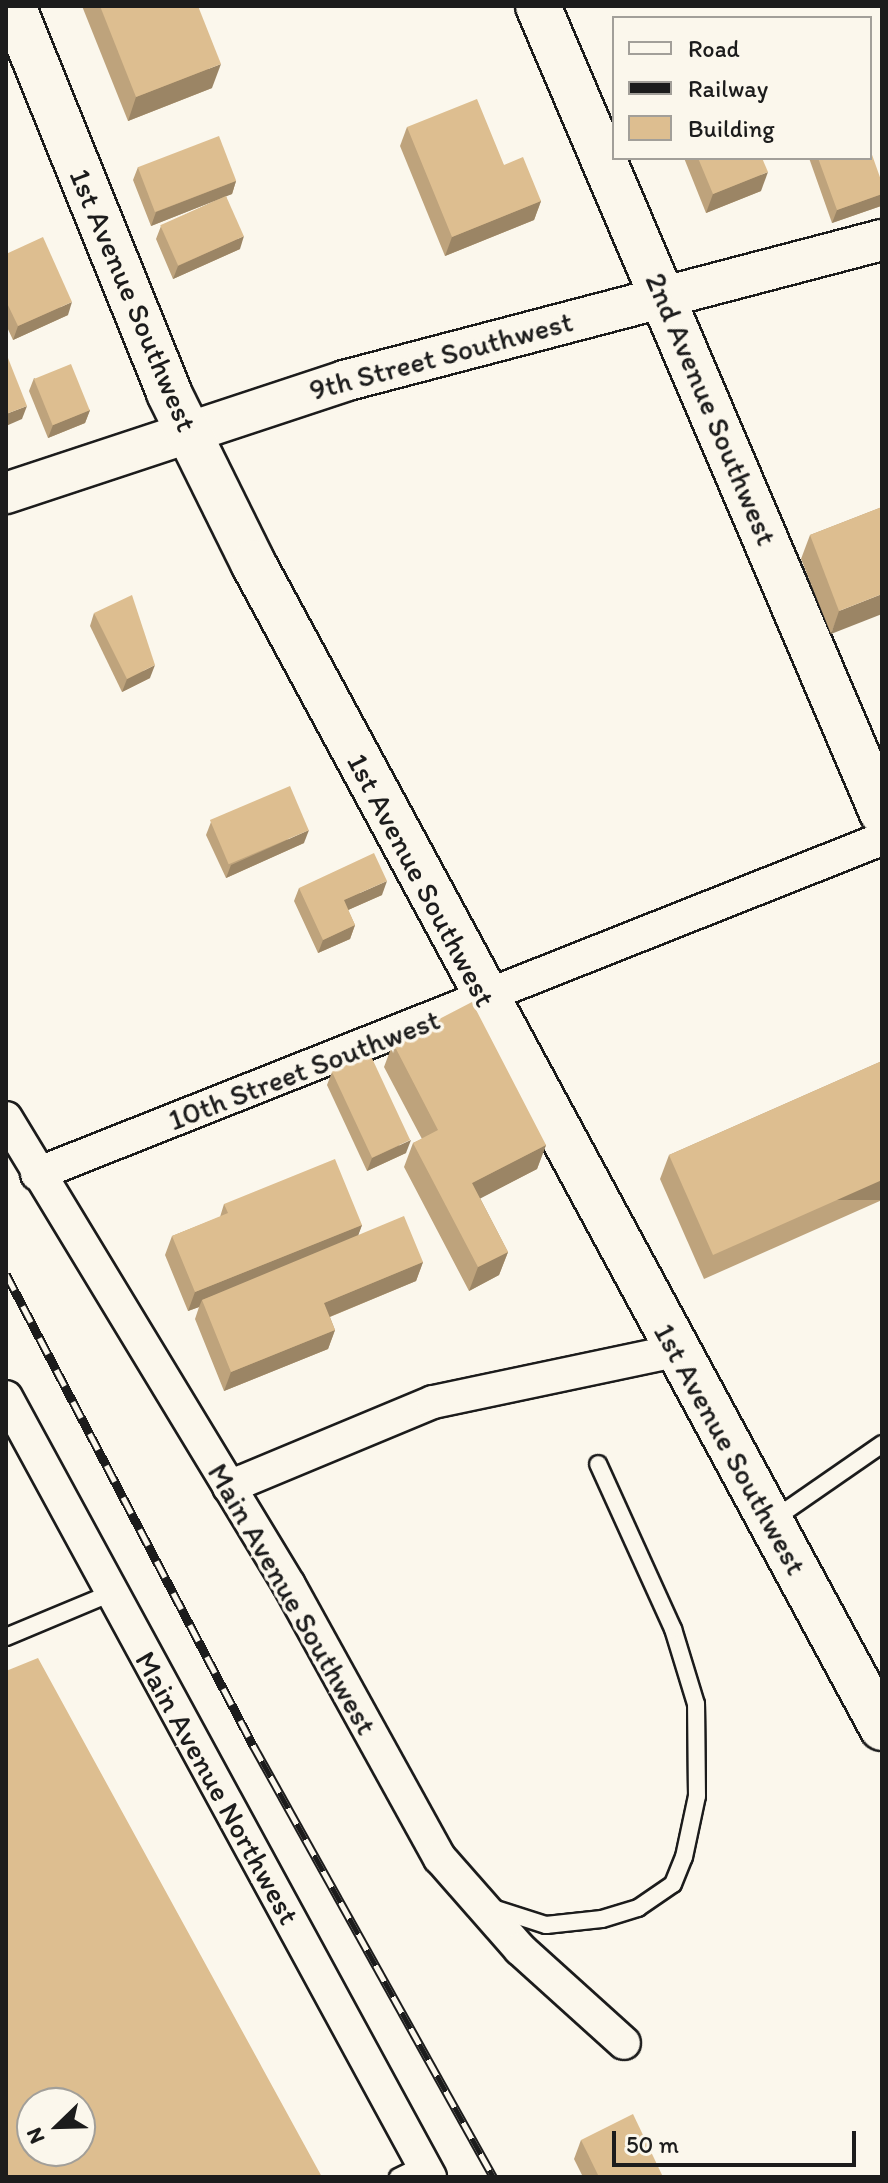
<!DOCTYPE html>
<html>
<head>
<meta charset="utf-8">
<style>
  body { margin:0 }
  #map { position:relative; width:888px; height:2183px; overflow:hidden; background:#fbf7ec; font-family:Itim,sans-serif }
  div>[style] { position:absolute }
  .roads { filter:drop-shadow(2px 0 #1c1c1c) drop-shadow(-2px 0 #1c1c1c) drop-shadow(0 2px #1c1c1c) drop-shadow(0 -2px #1c1c1c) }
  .service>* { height:16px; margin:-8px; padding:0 8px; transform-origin:8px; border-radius:8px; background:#fbf7ec }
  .minor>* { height:32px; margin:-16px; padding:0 16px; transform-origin:16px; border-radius:16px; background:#fbf7ec }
  .tertiary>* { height:40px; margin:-20px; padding:0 20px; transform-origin:20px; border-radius:20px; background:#fbf7ec }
  .primary>* { height:44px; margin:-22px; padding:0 22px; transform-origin:22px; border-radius:22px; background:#fbf7ec }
  .rail>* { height:9px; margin-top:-4.5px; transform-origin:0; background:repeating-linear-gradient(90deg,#fbf7ec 0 18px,#1c1c1c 0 36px); box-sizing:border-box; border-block:2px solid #1c1c1c }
  .wall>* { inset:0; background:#bea37c }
  .shaded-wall>* { inset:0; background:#9b8565; transform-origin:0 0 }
  .building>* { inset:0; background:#ddbe90; transform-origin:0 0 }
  span { translate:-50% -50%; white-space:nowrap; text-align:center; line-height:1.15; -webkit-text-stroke:7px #fbf7ec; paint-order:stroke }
  .street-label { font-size:30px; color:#1c1c1c }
  .frame { position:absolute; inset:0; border:8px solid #1c1c1c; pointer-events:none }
  .legend { position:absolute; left:612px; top:16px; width:260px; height:144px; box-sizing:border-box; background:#fbf7ec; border:2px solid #a29f99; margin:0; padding:10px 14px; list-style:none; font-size:24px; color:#1c1c1c }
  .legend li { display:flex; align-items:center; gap:16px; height:40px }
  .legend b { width:40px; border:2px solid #a29f99 }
  .north { position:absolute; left:16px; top:2087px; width:80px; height:80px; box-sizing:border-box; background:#fbf7ec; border:2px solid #a29f99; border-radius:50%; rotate:247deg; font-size:22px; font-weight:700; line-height:32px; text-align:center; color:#1c1c1c }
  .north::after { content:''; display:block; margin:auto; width:28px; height:36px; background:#1c1c1c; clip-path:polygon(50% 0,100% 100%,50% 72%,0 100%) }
  .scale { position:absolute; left:612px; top:2131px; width:244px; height:36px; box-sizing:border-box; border:4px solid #1c1c1c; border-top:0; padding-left:10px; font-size:24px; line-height:28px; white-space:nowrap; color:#1c1c1c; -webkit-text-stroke:6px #fbf7ec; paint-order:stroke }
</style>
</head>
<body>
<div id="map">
  <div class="roads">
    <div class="service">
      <div style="left:771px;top:1521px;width:135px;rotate:-34.7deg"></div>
      <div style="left:6px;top:1637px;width:114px;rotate:-22.7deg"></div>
      <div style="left:490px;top:1907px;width:59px;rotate:17.8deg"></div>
      <div style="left:546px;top:1925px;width:56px;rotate:-6.1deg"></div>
      <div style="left:602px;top:1919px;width:38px;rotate:-17deg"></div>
      <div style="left:638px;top:1908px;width:42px;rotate:-34.4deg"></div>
      <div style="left:673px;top:1884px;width:29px;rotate:-68deg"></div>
      <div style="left:684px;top:1857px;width:62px;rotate:-78deg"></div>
      <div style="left:697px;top:1796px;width:92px;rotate:-90.6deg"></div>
      <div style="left:696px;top:1704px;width:78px;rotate:-107deg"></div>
      <div style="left:673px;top:1629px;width:181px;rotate:-114.4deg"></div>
      <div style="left:398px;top:2177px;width:28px;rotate:-26deg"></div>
    </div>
    <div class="minor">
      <div style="left:6px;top:1118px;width:546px;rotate:58.78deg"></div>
      <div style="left:289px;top:1585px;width:312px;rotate:61.1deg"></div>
      <div style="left:440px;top:1858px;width:121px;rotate:48.7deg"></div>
      <div style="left:520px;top:1949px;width:140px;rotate:42.1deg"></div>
      <div style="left:37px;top:1174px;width:909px;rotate:-21.63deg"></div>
      <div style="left:6px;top:1397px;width:888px;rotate:61.47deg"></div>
      <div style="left:229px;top:1487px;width:221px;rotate:-22.6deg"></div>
      <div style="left:433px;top:1402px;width:248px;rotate:-11.9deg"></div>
    </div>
    <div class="tertiary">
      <div style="left:6px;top:493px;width:356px;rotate:-18.3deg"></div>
      <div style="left:344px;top:381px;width:556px;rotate:-14.69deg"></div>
    </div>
    <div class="primary">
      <div style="left:13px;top:6px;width:417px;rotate:68deg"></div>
      <div style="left:169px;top:393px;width:190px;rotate:63.7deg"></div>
      <div style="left:253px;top:563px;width:1324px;rotate:61.63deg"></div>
      <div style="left:538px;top:6px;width:877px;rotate:66.91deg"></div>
    </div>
  </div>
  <div class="rail">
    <div style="left:6px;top:1274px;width:532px;rotate:62.33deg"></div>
    <div style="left:253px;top:1745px;width:494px;rotate:60.9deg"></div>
  </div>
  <div class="wall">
    <div style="clip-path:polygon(82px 6px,198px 6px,212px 88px,128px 121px)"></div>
    <div style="clip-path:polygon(407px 127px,504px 165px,541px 201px,534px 220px,445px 256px,400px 146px)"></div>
    <div style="clip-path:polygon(684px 158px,762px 158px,761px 191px,706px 213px)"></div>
    <div style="clip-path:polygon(809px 158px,870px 158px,882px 183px,882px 202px,881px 206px,832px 223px)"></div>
    <div style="clip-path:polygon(138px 167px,236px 181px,232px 194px,226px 196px,240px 249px,173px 279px,156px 239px,161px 226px,219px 199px,151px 226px,133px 180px)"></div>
    <div style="clip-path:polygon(6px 254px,68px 315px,13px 340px,6px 325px)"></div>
    <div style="clip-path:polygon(34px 378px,90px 410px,85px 423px,48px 438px,29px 391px)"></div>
    <div style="clip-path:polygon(882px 507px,831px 634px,801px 559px,810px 535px)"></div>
    <div style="clip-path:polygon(94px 613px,150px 678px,122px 692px,90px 626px)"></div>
    <div style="clip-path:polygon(211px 822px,304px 843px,226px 878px,206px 835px)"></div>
    <div style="clip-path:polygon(299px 888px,382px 895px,348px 910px,355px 925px,350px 939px,318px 953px,294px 901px)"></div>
    <div style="clip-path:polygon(393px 1043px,546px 1145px,537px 1169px,480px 1198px,508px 1252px,499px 1275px,469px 1291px,404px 1167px,413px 1143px,422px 1139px,384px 1067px)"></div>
    <div style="clip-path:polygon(882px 1061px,882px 1200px,704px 1279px,660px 1179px,669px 1155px)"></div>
    <div style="clip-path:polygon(332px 1072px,406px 1153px,367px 1171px,327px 1085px)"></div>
    <div style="clip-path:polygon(224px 1204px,362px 1225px,358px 1235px,423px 1262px,416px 1281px,330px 1317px,335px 1330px,328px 1349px,224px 1391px,195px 1319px,199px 1307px,188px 1311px,165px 1255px,172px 1236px,220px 1217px)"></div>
    <div style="clip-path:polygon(581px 2140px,663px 2177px,583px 2177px,574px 2159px)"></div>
  </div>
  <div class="shaded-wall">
    <div style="clip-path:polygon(221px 64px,212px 88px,128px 121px,136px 97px)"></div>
    <div style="clip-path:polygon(768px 172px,761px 191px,706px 213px,713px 194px)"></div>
    <div style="clip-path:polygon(236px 181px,232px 194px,151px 226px,156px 212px)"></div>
    <div style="clip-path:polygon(882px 194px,881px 206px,832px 223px,837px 210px)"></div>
    <div style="clip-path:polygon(541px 201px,534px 220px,445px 256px,452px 237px)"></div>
    <div style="clip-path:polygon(244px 236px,240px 249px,173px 279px,178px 266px)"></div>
    <div style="clip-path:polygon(72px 302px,68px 315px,13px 340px,18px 326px)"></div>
    <div style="clip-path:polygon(27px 406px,22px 419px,6px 426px,6px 414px)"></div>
    <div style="clip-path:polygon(90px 410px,85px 423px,48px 438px,53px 425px)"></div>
    <div style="clip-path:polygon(882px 594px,882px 614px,831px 634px,839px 611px)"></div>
    <div style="clip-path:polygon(155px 665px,150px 678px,122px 692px,127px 679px)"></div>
    <div style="clip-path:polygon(309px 830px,304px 843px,226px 878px,231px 865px)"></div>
    <div style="clip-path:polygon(387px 881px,382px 895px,339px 914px,344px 900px)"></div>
    <div style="clip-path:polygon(355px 925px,350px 939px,318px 953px,323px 940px)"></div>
    <div style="clip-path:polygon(411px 1140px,406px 1153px,367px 1171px,372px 1158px)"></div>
    <div style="clip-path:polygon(546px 1145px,537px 1169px,464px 1207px,472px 1183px)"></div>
    <div style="left:882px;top:1180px;width:20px;height:185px;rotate:90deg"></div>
    <div style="clip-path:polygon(362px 1225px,355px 1244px,202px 1300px,199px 1307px,188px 1311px,195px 1292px)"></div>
    <div style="clip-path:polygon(508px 1252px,499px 1275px,469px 1291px,478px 1267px)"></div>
    <div style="clip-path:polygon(423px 1262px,416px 1281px,317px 1322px,324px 1303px)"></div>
    <div style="clip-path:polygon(335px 1330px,328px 1349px,224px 1391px,231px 1372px)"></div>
  </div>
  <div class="building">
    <div style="clip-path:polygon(100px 6px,198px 6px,221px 64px,136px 97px)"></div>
    <div style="clip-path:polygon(477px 99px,504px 165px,523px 157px,541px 201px,452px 237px,407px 127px)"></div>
    <div style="left:219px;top:136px;width:48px;height:87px;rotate:69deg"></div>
    <div style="clip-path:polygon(870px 149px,882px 183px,882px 194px,837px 210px,818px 158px,870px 158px)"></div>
    <div style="clip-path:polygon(698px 158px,762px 158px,768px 172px,713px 194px)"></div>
    <div style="left:226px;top:196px;width:44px;height:72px;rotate:66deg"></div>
    <div style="clip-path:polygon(43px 237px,72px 302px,18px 326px,6px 301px,6px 254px)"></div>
    <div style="clip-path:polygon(6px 353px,27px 406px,6px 414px)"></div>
    <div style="left:71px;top:364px;width:50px;height:40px;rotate:68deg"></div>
    <div style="clip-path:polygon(882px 507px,882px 594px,839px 611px,810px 535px)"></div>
    <div style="clip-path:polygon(132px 595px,155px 665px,127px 679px,94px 613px)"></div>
    <div style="left:290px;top:786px;width:48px;height:87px;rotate:67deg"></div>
    <div style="clip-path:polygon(374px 853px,387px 881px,344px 900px,355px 925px,323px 940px,299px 888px)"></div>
    <div style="clip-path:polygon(472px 1002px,546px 1145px,472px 1183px,508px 1252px,478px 1267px,413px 1143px,438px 1130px,393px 1043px)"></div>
    <div style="left:370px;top:1054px;width:95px;height:42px;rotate:65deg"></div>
    <div style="clip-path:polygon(882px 1061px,882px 1180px,713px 1255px,669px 1155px)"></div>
    <div style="clip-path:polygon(335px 1159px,362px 1225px,195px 1292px,172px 1236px,228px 1213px,224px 1204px)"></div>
    <div style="clip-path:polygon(404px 1216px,423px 1262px,324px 1303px,335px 1330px,231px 1372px,202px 1300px)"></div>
    <div style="clip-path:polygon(evenodd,38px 1658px,322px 2177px,6px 2177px,6px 1671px,38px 1658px,32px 2103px,80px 2103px,80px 2151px,32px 2151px,32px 2103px)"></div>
    <div style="clip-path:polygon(633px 2114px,663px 2177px,599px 2177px,581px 2140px)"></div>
  </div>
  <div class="street-label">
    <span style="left:133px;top:300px;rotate:67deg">1st Avenue Southwest</span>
    <span style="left:441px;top:356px;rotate:-15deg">9th Street Southwest</span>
    <span style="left:711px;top:409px;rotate:67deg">2nd Avenue Southwest</span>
    <span style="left:421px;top:880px;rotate:62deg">1st Avenue Southwest</span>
    <span style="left:304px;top:1070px;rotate:-21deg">10th Street Southwest</span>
    <span style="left:730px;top:1449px;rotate:61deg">1st Avenue Southwest</span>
    <span style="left:292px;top:1599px;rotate:60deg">Main Avenue Southwest</span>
    <span style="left:217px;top:1788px;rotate:61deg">Main Avenue Northwest</span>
  </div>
  <div class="frame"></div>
  <ul class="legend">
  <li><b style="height:10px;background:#fbf7ec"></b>Road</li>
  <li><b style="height:10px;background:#1c1c1c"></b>Railway</li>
  <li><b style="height:22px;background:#ddbe90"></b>Building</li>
  </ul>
  <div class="north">N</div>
  <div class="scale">50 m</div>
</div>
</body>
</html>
